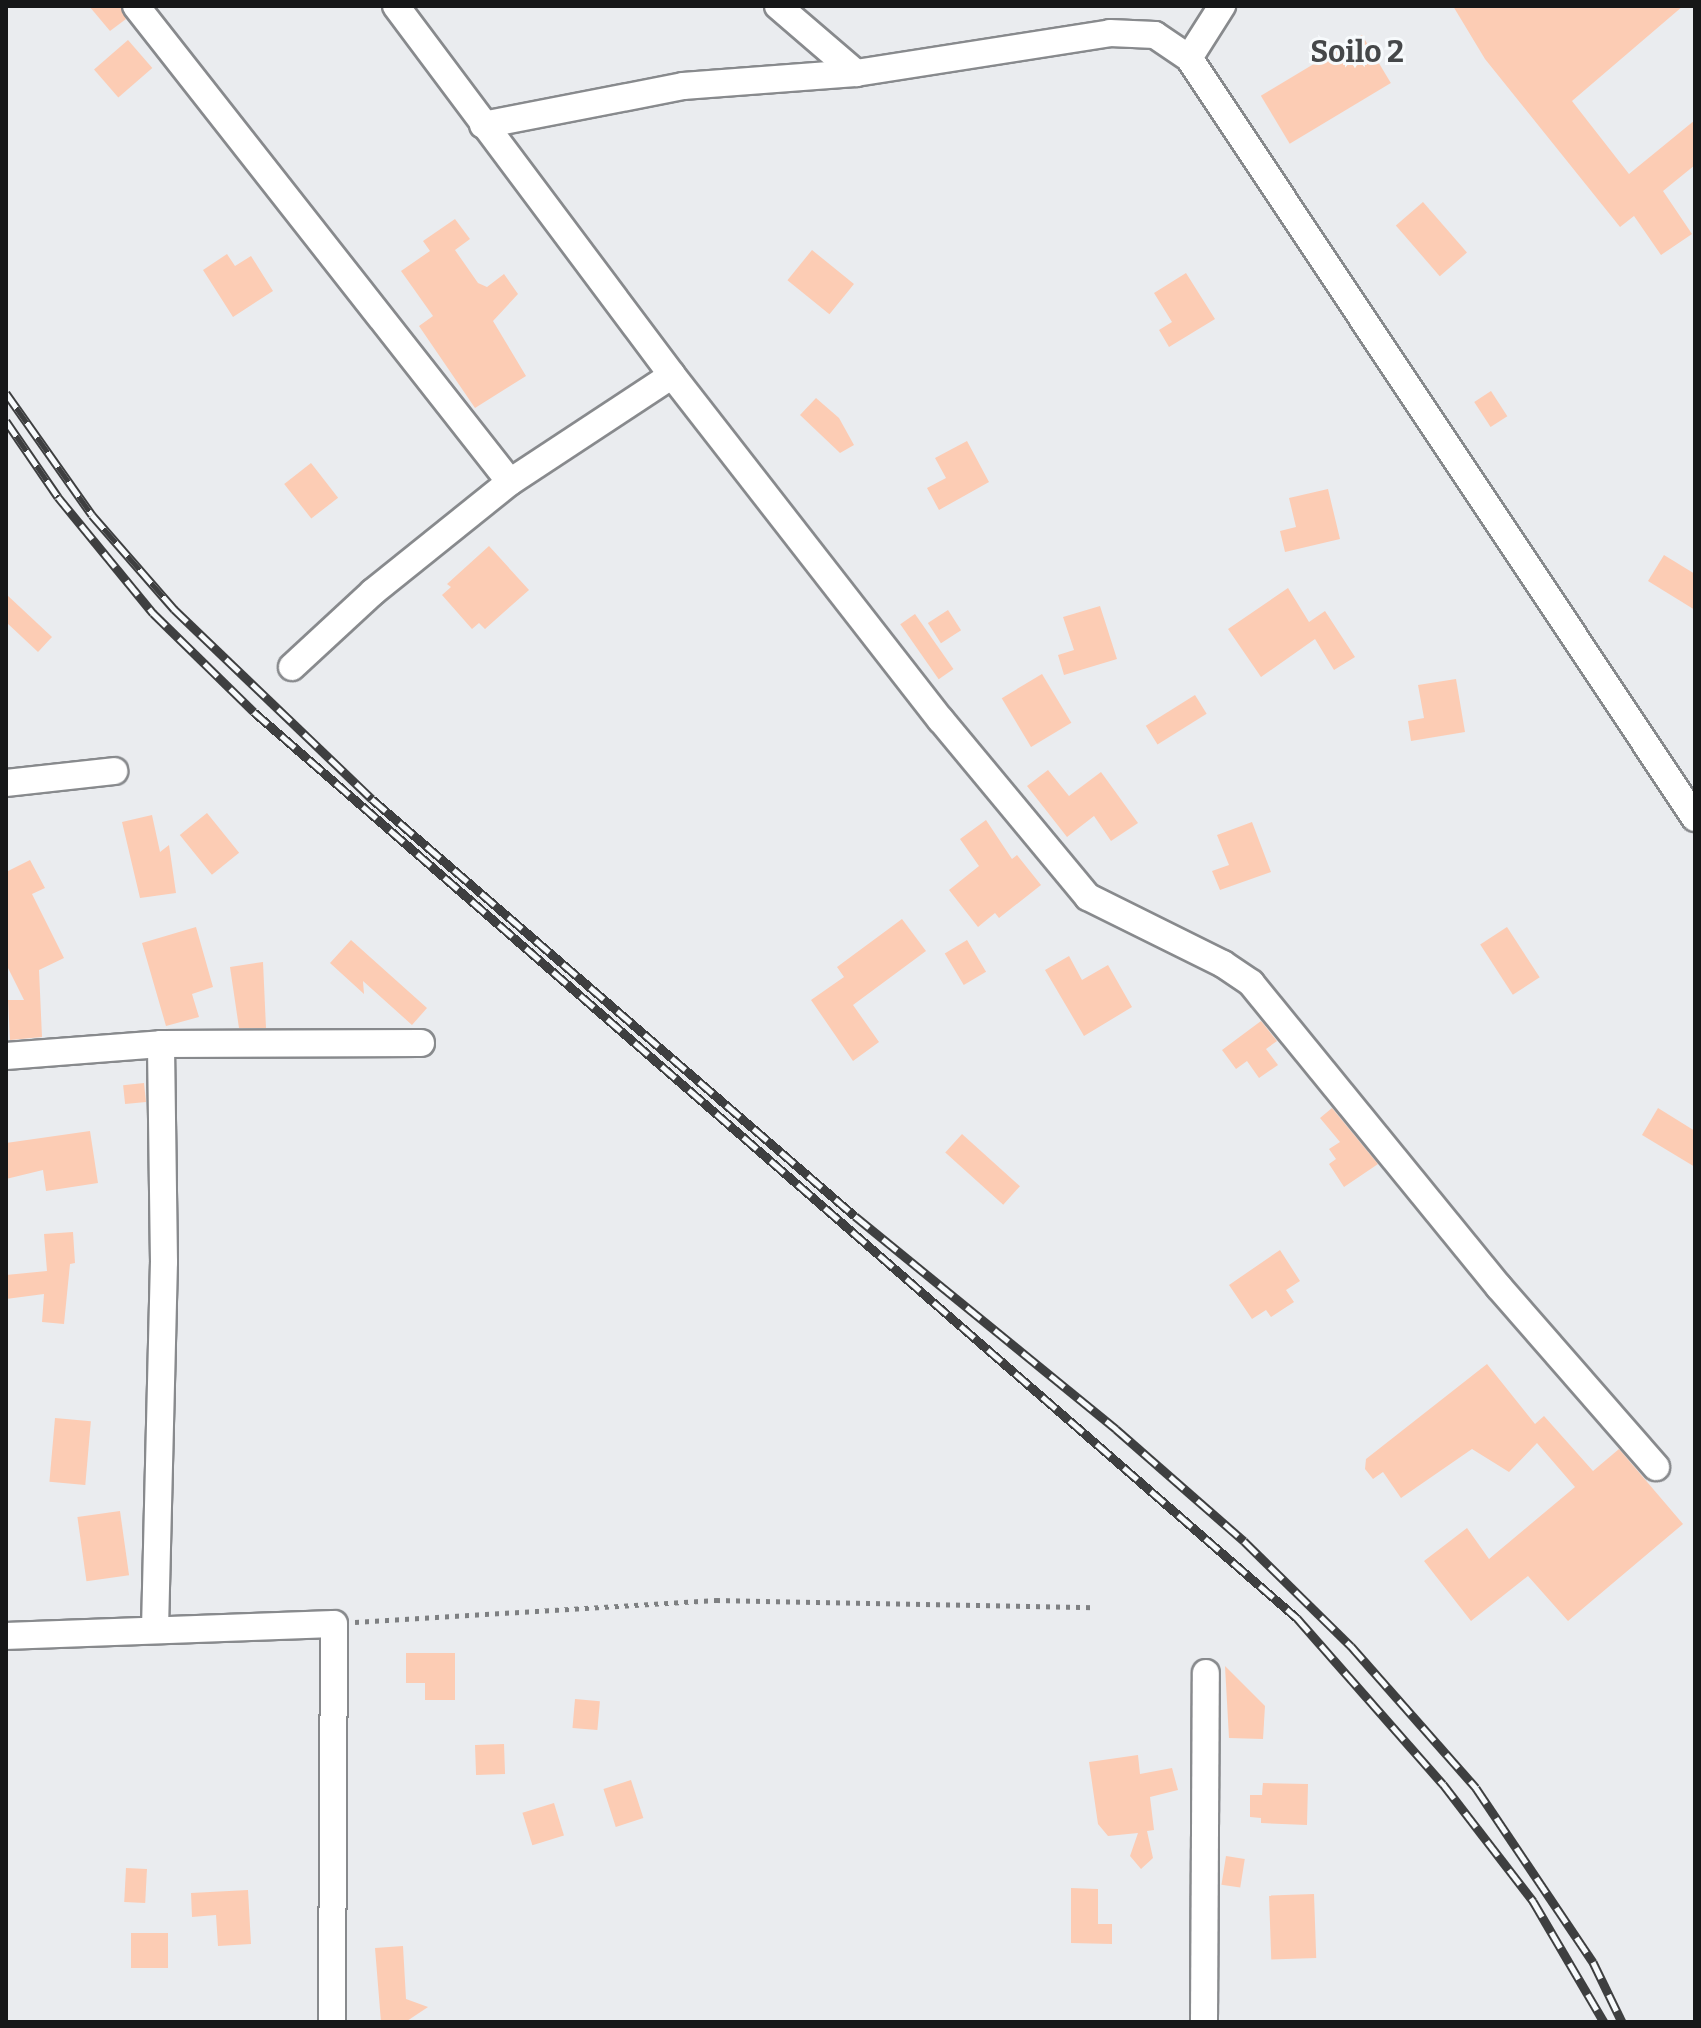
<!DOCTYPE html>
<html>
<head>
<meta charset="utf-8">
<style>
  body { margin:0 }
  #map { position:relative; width:1701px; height:2028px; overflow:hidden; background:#eaecef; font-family:Bitter,serif }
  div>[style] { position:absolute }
  .building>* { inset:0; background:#fcccb4; transform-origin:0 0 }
  .path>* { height:5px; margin-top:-2.5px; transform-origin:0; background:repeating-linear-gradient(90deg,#7e8082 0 4px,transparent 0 10px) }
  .roads { filter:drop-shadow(2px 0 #888a8d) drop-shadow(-2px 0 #888a8d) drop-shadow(0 2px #888a8d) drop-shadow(0 -2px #888a8d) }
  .minor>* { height:26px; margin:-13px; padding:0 13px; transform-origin:13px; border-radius:13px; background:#fff }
  .rail>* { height:9px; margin-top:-4.5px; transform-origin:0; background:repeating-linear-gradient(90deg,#f7fafc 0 18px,#3e3f40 0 36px); box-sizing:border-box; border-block:2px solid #3e3f40 }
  span { translate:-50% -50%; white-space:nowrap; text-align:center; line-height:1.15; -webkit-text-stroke:6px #f7fafc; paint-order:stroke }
  .quarter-label { font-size:30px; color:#454749; font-weight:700 }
  .frame { position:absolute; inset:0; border:8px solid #161718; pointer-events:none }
</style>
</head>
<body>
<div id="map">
  <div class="building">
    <div style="clip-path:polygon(89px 6px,120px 6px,126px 19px,110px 31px)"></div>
    <div style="clip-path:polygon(1453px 6px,1683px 6px,1572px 101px,1629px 174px,1695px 120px,1695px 165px,1663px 191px,1692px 234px,1661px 255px,1634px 216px,1620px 227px,1485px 59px)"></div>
    <div style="left:1362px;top:35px;width:56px;height:118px;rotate:59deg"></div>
    <div style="left:128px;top:40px;width:37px;height:45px;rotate:49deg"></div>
    <div style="left:1423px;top:202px;width:67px;height:36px;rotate:49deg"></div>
    <div style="clip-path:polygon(455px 219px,470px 239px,455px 250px,478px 283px,487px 287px,504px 274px,518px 294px,493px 321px,526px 376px,475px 408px,419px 326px,433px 316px,401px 271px,430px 251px,423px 241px)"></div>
    <div style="left:812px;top:250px;width:54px;height:39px;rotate:39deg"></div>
    <div style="clip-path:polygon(227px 254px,235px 266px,251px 256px,273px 291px,233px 317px,203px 270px)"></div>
    <div style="clip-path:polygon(1186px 273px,1215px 319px,1169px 347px,1159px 330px,1172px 322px,1154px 293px)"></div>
    <div style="left:1491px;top:391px;width:30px;height:20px;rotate:57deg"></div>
    <div style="clip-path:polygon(816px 398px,839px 418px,854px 445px,840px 453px,800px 415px)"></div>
    <div style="clip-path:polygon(967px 441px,989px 482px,939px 510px,927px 488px,946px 478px,935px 458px)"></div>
    <div style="left:311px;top:463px;width:44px;height:34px;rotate:52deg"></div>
    <div style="clip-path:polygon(1328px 489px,1340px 539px,1285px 552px,1280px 531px,1296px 527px,1289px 498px)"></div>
    <div style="clip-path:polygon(489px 546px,529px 590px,485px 629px,479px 623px,472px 629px,442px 595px,451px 587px,447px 584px)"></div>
    <div style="clip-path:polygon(1664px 555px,1695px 574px,1695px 610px,1648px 581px)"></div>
    <div style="clip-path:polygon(1288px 588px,1309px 622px,1325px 611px,1355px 657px,1334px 670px,1315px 639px,1261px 677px,1228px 629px)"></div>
    <div style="clip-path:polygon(6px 594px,52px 637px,38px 652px,6px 622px)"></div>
    <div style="clip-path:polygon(1100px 606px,1117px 659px,1064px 675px,1058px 655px,1074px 650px,1063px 617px)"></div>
    <div style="left:948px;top:610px;width:24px;height:24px;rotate:57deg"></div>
    <div style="left:915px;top:614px;width:67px;height:18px;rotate:55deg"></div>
    <div style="left:1042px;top:674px;width:57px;height:47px;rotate:59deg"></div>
    <div style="clip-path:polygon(1456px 679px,1465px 732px,1411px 741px,1408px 721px,1424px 718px,1418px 685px)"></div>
    <div style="left:1195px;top:695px;width:22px;height:58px;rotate:58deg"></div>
    <div style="clip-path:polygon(1048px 770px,1069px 796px,1101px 772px,1138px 823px,1111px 841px,1094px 816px,1067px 837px,1027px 786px)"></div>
    <div style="left:207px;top:813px;width:51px;height:35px;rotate:51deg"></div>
    <div style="clip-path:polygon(152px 815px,160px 852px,169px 845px,176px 893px,140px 898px,122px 822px)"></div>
    <div style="clip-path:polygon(986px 820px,1012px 859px,1017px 855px,1041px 885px,999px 918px,995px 913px,978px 927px,949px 890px,979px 866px,960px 839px)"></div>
    <div style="clip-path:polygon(1252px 822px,1271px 872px,1220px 890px,1212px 871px,1229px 865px,1217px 835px)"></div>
    <div style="clip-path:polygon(30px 860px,45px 888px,32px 894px,64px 958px,39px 970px,42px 1037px,10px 1040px,8px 1000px,24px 1000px,6px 964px,6px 872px)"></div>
    <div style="clip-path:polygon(902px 919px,926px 951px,853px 1005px,879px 1042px,853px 1061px,811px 1000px,844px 977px,837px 967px)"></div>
    <div style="clip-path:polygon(196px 927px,213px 987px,192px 994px,199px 1017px,166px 1026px,142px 943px)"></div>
    <div style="left:1507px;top:927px;width:60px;height:32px;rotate:57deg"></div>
    <div style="clip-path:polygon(351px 940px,427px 1008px,412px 1025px,363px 981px,364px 994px,330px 963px)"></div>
    <div style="left:967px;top:940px;width:37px;height:26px;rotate:59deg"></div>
    <div style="clip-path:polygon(1069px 956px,1082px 980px,1108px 965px,1132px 1007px,1084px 1036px,1045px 970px)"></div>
    <div style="clip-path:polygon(263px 962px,266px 1028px,239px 1028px,230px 967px)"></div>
    <div style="clip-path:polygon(1261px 1021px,1277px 1041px,1266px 1049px,1278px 1065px,1259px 1078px,1247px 1061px,1236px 1069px,1222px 1050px)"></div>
    <div style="left:144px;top:1083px;width:19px;height:21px;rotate:84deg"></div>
    <div style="clip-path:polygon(1332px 1108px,1378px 1164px,1344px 1187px,1329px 1164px,1336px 1159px,1329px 1149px,1340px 1142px,1320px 1118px)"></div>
    <div style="clip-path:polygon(1658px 1108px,1695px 1131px,1695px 1167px,1642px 1135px)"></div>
    <div style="clip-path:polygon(90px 1131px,98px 1183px,46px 1191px,43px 1170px,6px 1179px,6px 1143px)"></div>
    <div style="left:962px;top:1134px;width:78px;height:25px;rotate:42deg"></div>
    <div style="clip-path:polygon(73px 1232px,75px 1263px,70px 1264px,64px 1324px,42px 1322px,44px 1294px,6px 1299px,6px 1275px,47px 1271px,44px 1234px)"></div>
    <div style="clip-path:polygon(1280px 1250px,1300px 1281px,1286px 1290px,1294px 1302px,1271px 1317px,1266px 1310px,1252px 1319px,1229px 1285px)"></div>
    <div style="clip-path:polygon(1487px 1364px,1535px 1424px,1544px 1416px,1593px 1471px,1619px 1449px,1683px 1524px,1568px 1621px,1528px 1576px,1471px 1621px,1424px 1561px,1467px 1528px,1489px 1559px,1575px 1487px,1537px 1443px,1509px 1472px,1472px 1449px,1401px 1498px,1383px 1472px,1373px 1479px,1365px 1469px,1366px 1459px)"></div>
    <div style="left:55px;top:1418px;width:36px;height:64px;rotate:5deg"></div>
    <div style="left:120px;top:1511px;width:65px;height:43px;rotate:82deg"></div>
    <div style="clip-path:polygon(406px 1653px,455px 1653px,455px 1700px,425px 1700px,425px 1683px,406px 1683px)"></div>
    <div style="clip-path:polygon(1225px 1666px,1265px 1706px,1263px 1739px,1229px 1738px)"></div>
    <div style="left:575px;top:1699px;width:25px;height:29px;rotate:5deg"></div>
    <div style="left:504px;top:1744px;width:30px;height:29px;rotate:88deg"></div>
    <div style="clip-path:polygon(1138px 1755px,1140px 1774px,1172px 1768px,1178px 1790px,1150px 1797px,1154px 1830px,1147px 1831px,1153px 1858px,1141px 1869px,1130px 1856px,1138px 1833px,1108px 1836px,1098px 1824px,1089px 1762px)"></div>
    <div style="left:631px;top:1780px;width:40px;height:29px;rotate:72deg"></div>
    <div style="clip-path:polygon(1263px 1783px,1308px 1784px,1307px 1825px,1261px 1823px,1261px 1818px,1250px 1817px,1250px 1795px,1262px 1795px)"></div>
    <div style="left:554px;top:1803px;width:34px;height:33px;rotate:73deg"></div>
    <div style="left:1226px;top:1856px;width:19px;height:29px;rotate:9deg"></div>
    <div style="left:126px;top:1868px;width:21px;height:34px;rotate:3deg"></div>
    <div style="clip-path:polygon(1071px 1888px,1098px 1889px,1098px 1924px,1112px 1924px,1112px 1944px,1071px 1943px)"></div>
    <div style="clip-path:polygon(248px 1890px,251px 1944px,218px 1946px,216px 1915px,192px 1917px,191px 1893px)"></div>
    <div style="left:1314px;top:1894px;width:64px;height:45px;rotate:88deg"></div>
    <div style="left:131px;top:1933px;width:37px;height:35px"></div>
    <div style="clip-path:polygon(403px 1946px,406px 1999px,428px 2007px,407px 2021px,381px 2022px,375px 1948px)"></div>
  </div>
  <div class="path">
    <div style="left:355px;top:1622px;width:362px;rotate:-3.5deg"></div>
    <div style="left:716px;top:1600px;width:378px;rotate:1.1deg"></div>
  </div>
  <div class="roads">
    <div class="minor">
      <div style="left:136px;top:6px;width:605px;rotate:51.84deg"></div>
      <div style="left:396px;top:6px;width:461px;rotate:53.2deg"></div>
      <div style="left:672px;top:375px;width:437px;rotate:52.1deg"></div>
      <div style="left:941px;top:720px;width:230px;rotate:50.3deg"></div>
      <div style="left:1088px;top:897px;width:151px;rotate:26.4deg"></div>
      <div style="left:1223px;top:964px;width:34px;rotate:34deg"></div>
      <div style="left:1251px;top:983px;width:392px;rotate:50.8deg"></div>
      <div style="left:1499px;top:1287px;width:239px;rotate:48.9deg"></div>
      <div style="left:778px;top:6px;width:103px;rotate:40.7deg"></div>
      <div style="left:1189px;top:58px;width:62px;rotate:-57.6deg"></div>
      <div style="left:483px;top:125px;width:204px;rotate:-11deg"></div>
      <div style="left:683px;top:86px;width:173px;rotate:-4.3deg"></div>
      <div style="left:856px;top:73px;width:257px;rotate:-8.9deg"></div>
      <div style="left:1110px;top:33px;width:45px;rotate:2.5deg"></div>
      <div style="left:1155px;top:35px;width:41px;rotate:34.1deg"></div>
      <div style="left:1189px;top:58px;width:913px;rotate:56.34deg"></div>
      <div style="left:292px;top:667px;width:110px;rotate:-42.8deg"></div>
      <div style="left:373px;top:592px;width:176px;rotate:-38.8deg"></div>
      <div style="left:510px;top:482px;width:194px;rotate:-33.4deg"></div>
      <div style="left:6px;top:783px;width:109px;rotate:-6.3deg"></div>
      <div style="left:6px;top:1056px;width:155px;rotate:-4.4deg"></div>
      <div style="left:161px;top:1044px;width:260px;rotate:-0.2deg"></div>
      <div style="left:155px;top:1629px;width:367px;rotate:-88.6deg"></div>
      <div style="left:164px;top:1262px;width:218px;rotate:-90.8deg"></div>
      <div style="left:6px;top:1636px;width:328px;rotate:-2.1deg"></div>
      <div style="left:334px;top:1624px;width:398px;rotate:90.3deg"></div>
      <div style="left:1204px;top:2022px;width:349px;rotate:-89.7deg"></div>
    </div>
  </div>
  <div class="rail">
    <div style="left:6px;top:393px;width:149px;rotate:54.8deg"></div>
    <div style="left:92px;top:515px;width:125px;rotate:48.9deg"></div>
    <div style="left:174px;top:609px;width:274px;rotate:43.8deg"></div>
    <div style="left:372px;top:799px;width:638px;rotate:40.81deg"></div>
    <div style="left:855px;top:1216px;width:337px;rotate:39.2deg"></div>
    <div style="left:1116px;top:1429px;width:170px;rotate:41.2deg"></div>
    <div style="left:1244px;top:1541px;width:150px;rotate:44.5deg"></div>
    <div style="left:1351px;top:1646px;width:189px;rotate:48.6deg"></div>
    <div style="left:1476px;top:1788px;width:210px;rotate:56.1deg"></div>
    <div style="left:1593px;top:1962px;width:67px;rotate:64.2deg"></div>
    <div style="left:6px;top:421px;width:92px;rotate:55.6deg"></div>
    <div style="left:58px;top:497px;width:150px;rotate:50.7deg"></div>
    <div style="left:153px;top:613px;width:141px;rotate:44.4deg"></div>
    <div style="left:254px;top:712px;width:1382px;rotate:40.98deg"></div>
    <div style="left:1297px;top:1618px;width:221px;rotate:48.7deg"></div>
    <div style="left:1443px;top:1784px;width:148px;rotate:52.4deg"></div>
    <div style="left:1533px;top:1901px;width:140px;rotate:59.6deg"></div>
  </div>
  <div class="quarter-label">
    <span style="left:1357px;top:52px">Soilo 2</span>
  </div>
  <div class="frame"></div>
</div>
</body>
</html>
